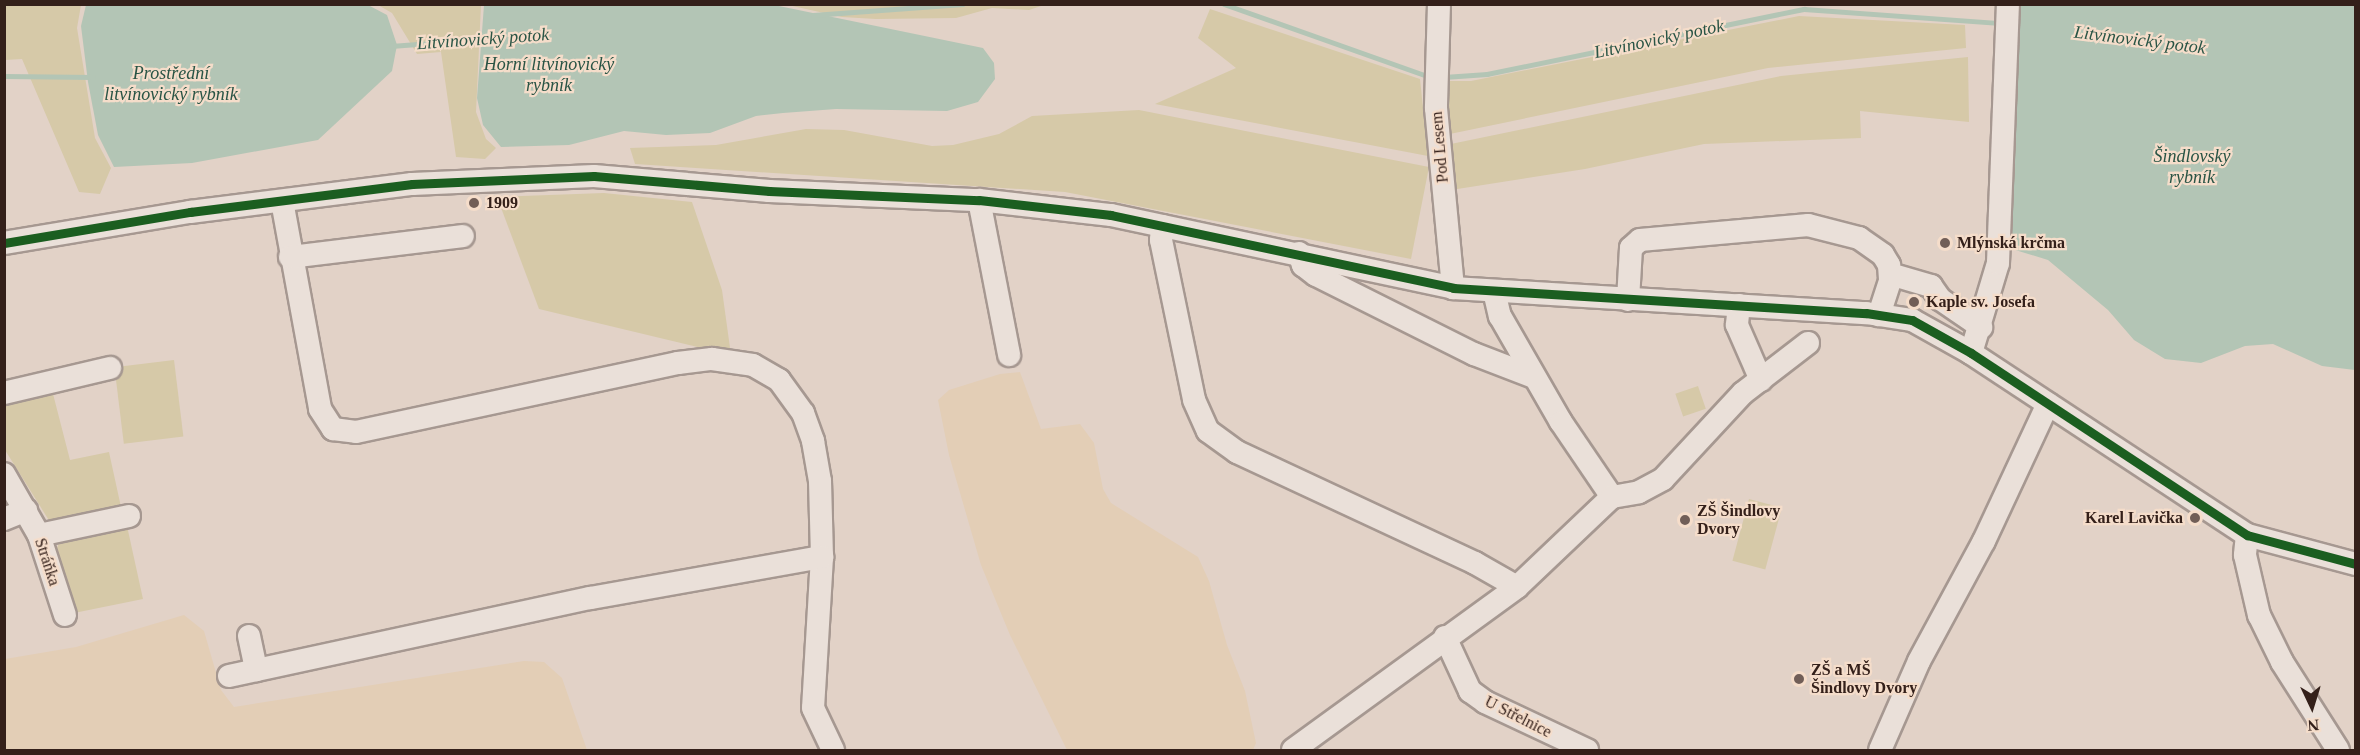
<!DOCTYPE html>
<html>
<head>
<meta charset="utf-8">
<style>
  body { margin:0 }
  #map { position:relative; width:2360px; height:755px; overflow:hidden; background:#e2d2c7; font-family:Georgia,serif }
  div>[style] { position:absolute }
  .farmland>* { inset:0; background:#e3ceb6 }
  .green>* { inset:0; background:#d6c9a8; transform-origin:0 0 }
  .water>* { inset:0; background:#b3c5b5 }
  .stream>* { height:4.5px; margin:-2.25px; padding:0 2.25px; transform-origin:2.25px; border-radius:2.25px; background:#b3c5b5 }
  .roads { filter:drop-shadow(2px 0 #a69891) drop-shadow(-2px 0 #a69891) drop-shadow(0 2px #a69891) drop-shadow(0 -2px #a69891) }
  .minor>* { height:22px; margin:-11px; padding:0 11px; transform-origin:11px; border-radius:11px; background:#eae0d9 }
  .cycleway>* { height:9px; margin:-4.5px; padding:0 4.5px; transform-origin:4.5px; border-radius:4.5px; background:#1b5e20 }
  .dots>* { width:16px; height:16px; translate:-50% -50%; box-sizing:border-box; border:3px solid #f5ddca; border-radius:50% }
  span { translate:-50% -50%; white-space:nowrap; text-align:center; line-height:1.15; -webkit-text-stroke:4.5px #f5ddca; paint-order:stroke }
  .street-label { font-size:16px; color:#34201a }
  .poi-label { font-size:16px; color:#34201a; font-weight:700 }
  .left { translate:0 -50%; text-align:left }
  .right { translate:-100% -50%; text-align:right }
  .water-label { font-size:18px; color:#295445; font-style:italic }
  .frame { position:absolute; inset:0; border:6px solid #34201a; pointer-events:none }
  .north { position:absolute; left:2282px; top:677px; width:60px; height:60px; -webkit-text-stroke:4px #f5ddca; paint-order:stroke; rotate:176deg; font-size:16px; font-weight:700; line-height:24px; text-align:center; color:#34201a }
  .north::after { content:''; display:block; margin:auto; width:21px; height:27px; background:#34201a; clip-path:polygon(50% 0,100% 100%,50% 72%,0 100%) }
</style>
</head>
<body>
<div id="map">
  <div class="farmland">
    <div style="clip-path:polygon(1020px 372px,1041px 429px,1080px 424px,1094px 443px,1103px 489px,1111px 503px,1198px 557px,1209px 581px,1227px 645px,1245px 691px,1256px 743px,1253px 750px,1067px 750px,1010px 635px,981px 565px,949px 455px,938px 400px,949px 390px,1000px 374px)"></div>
    <div style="clip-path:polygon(184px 615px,204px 631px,221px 690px,234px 707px,524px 661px,544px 662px,562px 678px,587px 750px,5px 750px,5px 659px,76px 647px)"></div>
  </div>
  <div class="green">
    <div style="clip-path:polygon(5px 4px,81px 5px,77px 28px,95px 138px,111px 168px,100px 194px,79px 192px,22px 59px,5px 60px)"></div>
    <div style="clip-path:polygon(378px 5px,481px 5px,476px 112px,486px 139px,496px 148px,485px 159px,456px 157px,441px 52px,417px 54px,392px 13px)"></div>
    <div style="clip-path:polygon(788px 5px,1044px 5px,1029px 10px,992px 8px,956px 18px,876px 19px,842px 17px)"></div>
    <div style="clip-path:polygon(1210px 9px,1420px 79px,1428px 156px,1155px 104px,1236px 68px,1198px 38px)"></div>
    <div style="clip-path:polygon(1799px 16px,1965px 25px,1966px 48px,1768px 68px,1445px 135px,1441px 81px,1471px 81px)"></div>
    <div style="clip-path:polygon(1968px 57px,1969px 122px,1860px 111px,1861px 138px,1704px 144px,1585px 169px,1451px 190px,1446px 145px,1781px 76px)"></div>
    <div style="clip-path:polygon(1139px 110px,1429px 167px,1411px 259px,1065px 192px,635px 164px,630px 148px,716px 145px,806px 129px,844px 130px,932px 146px,953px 145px,999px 134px,1032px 116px)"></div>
    <div style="clip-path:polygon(604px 193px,692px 202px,722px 290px,731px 355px,539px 309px,497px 197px)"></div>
    <div style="left:174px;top:360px;width:77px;height:60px;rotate:83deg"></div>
    <div style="left:1698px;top:386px;width:24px;height:24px;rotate:71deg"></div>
    <div style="clip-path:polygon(52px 390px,70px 460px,109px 452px,121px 507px,50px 522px,5px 450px,4px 402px)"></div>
    <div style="left:1749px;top:499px;width:34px;height:64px;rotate:15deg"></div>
    <div style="clip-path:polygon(127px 526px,143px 599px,74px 613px,56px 550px,61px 539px)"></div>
  </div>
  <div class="water">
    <div style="clip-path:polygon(86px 5px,368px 5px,387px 15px,397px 45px,392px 71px,318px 140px,192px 163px,114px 167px,98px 135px,88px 82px,81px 26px)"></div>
    <div style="clip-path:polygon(484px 5px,774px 5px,983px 48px,994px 63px,995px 79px,978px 102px,947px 111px,836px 109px,783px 113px,756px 116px,710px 133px,666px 135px,624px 131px,569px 145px,501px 147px,483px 125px,477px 98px)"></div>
    <div style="clip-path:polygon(2013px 5px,2355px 5px,2355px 370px,2322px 366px,2273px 344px,2245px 346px,2201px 363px,2165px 359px,2134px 340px,2108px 310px,2048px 260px,2012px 249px)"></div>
  </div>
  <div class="stream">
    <div style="left:1224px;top:4px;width:219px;rotate:19.5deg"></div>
    <div style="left:813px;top:15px;width:150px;rotate:-4.2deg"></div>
    <div style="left:391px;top:46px;width:93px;rotate:-4.3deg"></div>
    <div style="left:4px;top:76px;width:89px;rotate:0.6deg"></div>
    <div style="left:1444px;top:77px;width:43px;rotate:-4deg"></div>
    <div style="left:1487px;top:74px;width:324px;rotate:-11.6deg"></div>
    <div style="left:1804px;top:9px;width:197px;rotate:4.1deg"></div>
  </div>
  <div class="roads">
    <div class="minor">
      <div style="left:1439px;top:4px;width:104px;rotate:91.7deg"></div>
      <div style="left:1436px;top:108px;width:181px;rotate:84.6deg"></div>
      <div style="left:979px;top:200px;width:158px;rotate:79deg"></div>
      <div style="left:282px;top:201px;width:211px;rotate:79.6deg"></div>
      <div style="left:320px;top:409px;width:24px;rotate:57deg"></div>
      <div style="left:333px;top:429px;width:23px;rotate:7deg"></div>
      <div style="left:356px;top:432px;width:329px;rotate:-12.1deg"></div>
      <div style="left:678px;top:363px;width:34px;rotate:-7deg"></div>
      <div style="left:712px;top:359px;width:41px;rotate:8.3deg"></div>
      <div style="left:753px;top:365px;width:30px;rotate:30deg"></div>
      <div style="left:779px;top:380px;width:41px;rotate:54deg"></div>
      <div style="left:803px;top:413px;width:30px;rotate:70deg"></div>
      <div style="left:813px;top:441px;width:41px;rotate:80.1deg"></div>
      <div style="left:820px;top:481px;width:76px;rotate:88.5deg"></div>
      <div style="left:822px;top:557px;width:151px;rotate:93.4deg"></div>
      <div style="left:813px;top:708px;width:47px;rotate:64.5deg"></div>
      <div style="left:1162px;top:226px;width:14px;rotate:94deg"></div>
      <div style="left:1161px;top:240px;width:163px;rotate:78.3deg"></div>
      <div style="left:1194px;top:400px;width:34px;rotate:66deg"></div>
      <div style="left:1208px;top:431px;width:36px;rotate:36deg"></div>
      <div style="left:1237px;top:452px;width:263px;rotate:25deg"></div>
      <div style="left:1475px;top:563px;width:48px;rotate:29.7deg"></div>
      <div style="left:4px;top:243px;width:189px;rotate:-9.5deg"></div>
      <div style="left:190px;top:212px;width:224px;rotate:-7.2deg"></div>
      <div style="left:412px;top:184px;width:182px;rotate:-2.5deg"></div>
      <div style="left:594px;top:176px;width:176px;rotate:4.9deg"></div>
      <div style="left:769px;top:191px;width:210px;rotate:2.5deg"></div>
      <div style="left:979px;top:200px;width:133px;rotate:6.5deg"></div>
      <div style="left:1111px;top:215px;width:350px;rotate:12deg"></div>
      <div style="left:1453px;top:288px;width:414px;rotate:3.5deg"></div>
      <div style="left:1866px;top:313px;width:47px;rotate:8.7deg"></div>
      <div style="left:1912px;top:320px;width:68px;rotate:29.2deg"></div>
      <div style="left:1971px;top:353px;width:331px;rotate:33.4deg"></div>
      <div style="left:2247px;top:535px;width:113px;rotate:14.9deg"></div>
      <div style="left:1299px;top:253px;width:13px;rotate:72deg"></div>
      <div style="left:1303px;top:265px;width:16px;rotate:38deg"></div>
      <div style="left:1316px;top:275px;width:177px;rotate:26.6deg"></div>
      <div style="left:1474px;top:354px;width:64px;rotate:21deg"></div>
      <div style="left:290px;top:257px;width:174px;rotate:-6.9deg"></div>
      <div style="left:1890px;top:274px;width:43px;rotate:16.3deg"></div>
      <div style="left:1931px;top:286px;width:16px;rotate:55deg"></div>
      <div style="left:1940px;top:299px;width:50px;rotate:34.3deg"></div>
      <div style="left:1494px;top:291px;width:26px;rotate:77deg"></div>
      <div style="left:1500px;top:316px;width:122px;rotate:60.1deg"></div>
      <div style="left:1561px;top:422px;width:91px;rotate:55.8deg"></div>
      <div style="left:1628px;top:300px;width:52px;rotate:-86.7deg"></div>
      <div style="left:1631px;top:248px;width:12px;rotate:-42deg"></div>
      <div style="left:1640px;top:240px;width:169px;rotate:-5.1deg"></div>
      <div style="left:1808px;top:225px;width:53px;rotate:14.3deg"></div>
      <div style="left:1859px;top:238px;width:29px;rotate:35deg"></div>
      <div style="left:1883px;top:255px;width:12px;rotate:59deg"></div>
      <div style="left:1889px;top:265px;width:16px;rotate:86deg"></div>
      <div style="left:1890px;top:281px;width:36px;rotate:108deg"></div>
      <div style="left:1739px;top:305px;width:20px;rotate:96deg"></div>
      <div style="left:1737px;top:325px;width:60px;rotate:66.4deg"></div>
      <div style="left:1971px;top:353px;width:94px;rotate:-73.3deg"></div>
      <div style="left:1998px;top:263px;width:259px;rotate:-87.8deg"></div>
      <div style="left:4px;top:393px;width:109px;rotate:-13.3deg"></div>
      <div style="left:4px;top:474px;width:70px;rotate:60.2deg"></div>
      <div style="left:39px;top:535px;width:84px;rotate:72deg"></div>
      <div style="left:4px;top:519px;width:24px;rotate:-22deg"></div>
      <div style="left:39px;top:535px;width:92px;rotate:-11.9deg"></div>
      <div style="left:2247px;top:535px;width:20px;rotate:96deg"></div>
      <div style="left:2245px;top:555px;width:62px;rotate:76.9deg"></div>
      <div style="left:2259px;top:615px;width:52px;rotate:63.9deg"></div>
      <div style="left:2282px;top:662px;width:104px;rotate:57.5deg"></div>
      <div style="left:249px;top:636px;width:35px;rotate:78deg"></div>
      <div style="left:1445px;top:637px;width:60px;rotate:65.2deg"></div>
      <div style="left:1470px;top:691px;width:19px;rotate:36deg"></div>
      <div style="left:1485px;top:702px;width:113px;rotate:25.2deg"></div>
      <div style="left:229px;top:676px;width:370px;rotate:-12.2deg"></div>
      <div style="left:591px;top:598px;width:235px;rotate:-10.1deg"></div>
      <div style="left:1293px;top:750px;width:277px;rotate:-36deg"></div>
      <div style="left:1517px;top:587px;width:131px;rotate:-43.5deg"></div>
      <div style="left:1612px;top:497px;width:27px;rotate:-10deg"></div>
      <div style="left:1639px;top:492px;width:27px;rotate:-28deg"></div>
      <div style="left:1663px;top:479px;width:117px;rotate:-47.1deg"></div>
      <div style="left:1743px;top:393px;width:82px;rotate:-37.6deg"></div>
      <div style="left:1880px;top:750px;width:97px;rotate:-66.3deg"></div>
      <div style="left:1919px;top:661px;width:136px;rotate:-61.6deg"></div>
      <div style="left:1984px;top:541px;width:151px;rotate:-65deg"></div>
    </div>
  </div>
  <div class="cycleway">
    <div style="left:4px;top:243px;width:189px;rotate:-9.5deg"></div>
    <div style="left:190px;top:212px;width:224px;rotate:-7.2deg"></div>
    <div style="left:412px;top:184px;width:182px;rotate:-2.5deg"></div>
    <div style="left:594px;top:176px;width:176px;rotate:4.9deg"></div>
    <div style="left:769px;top:191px;width:210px;rotate:2.5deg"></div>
    <div style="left:979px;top:200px;width:133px;rotate:6.5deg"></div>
    <div style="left:1111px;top:215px;width:350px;rotate:12deg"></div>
    <div style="left:1453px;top:288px;width:414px;rotate:3.5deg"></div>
    <div style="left:1866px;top:313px;width:47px;rotate:8.7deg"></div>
    <div style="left:1912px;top:320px;width:68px;rotate:29.2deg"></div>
    <div style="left:1971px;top:353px;width:331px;rotate:33.4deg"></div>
    <div style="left:2247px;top:535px;width:113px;rotate:14.9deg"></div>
  </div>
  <div class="dots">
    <div style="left:474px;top:203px;background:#715e57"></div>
    <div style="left:1945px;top:243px;background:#715e57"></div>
    <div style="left:1914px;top:302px;background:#715e57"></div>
    <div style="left:2195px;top:518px;background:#715e57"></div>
    <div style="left:1685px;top:520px;background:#715e57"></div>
    <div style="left:1799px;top:679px;background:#715e57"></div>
  </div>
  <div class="street-label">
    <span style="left:1440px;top:147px;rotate:-95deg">Pod Lesem</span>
    <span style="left:47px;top:562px;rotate:72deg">Stráňka</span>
    <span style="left:1518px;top:717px;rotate:27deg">U Střelnice</span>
  </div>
  <div class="poi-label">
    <span class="left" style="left:486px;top:203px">1909</span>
    <span class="left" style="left:1957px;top:243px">Mlýnská krčma</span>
    <span class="left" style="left:1926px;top:302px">Kaple sv. Josefa</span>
    <span class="left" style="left:1697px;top:520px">ZŠ Šindlovy<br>Dvory</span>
    <span class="right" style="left:2183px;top:518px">Karel Lavička</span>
    <span class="left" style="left:1811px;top:679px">ZŠ a MŠ<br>Šindlovy Dvory</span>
  </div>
  <div class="water-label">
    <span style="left:483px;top:39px;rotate:-4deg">Litvínovický potok</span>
    <span style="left:1659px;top:39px;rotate:-12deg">Litvínovický potok</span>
    <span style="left:2140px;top:40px;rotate:7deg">Litvínovický potok</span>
    <span style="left:549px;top:75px">Horní litvínovický<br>rybník</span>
    <span style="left:171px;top:84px">Prostřední<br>litvínovický rybník</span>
    <span style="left:2192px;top:167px">Šindlovský<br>rybník</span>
  </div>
  <div class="frame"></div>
  <div class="north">N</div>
</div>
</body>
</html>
